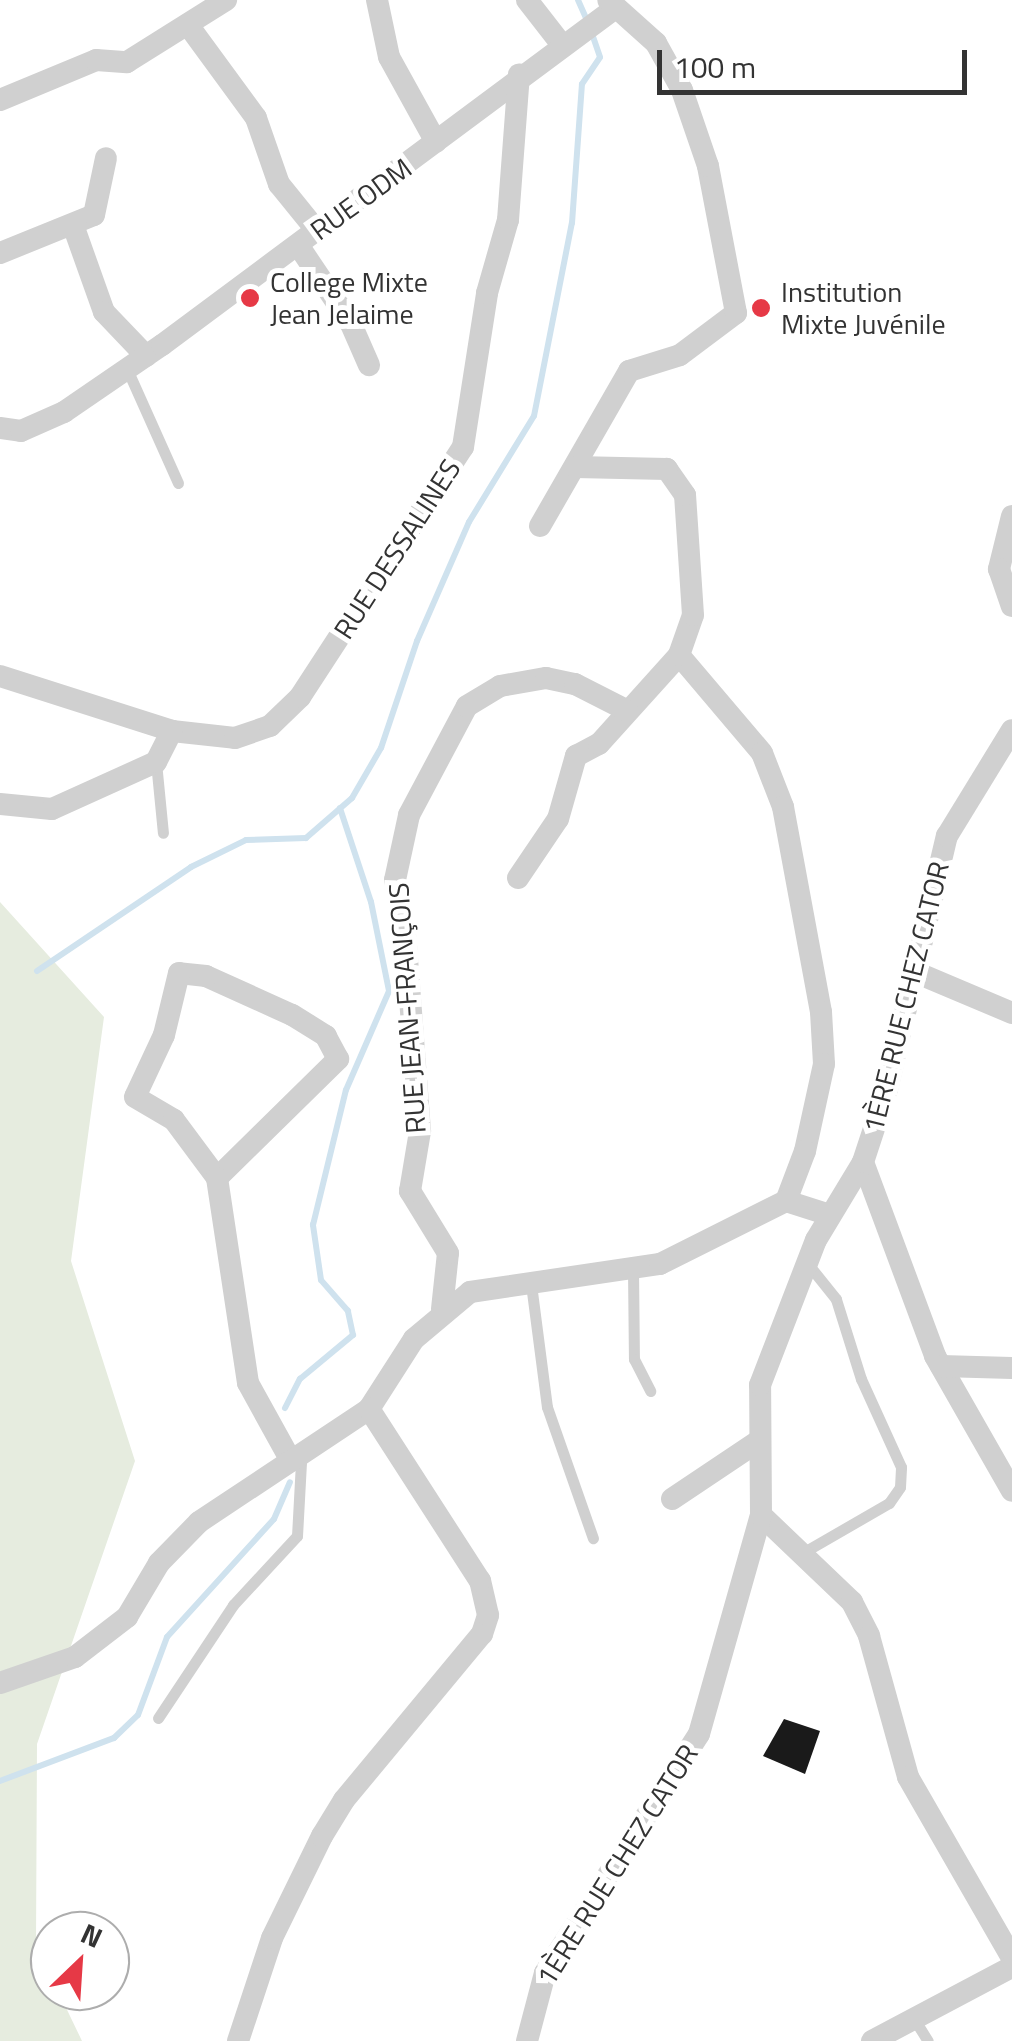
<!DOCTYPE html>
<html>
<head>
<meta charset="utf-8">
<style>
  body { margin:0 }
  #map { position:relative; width:1012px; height:2041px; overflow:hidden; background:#fff; font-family:"Titillium Web",sans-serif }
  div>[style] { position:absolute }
  .green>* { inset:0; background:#e6ecdf }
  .stream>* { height:6px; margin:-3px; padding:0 3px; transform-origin:3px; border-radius:3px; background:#cfe2ee }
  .building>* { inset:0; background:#1a1a1a }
  .service>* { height:11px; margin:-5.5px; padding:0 5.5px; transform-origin:5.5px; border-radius:5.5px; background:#d0d0d0 }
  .minor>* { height:22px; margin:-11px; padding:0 11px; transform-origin:11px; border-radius:11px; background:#d0d0d0 }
  .dots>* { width:28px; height:28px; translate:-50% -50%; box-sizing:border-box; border:5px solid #fff; border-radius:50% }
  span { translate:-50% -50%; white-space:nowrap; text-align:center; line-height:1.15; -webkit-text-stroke:10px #fff; paint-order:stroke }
  .street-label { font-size:28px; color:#333 }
  .poi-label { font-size:28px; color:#333 }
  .left { translate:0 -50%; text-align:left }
  .north { position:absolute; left:30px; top:1911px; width:100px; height:100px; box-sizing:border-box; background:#fff; border:2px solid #adadad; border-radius:50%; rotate:25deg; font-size:28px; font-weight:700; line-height:40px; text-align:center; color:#333 }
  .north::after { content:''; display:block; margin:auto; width:35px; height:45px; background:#e63946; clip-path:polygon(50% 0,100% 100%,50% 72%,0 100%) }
  .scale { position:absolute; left:657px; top:50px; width:310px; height:45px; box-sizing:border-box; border:5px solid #333; border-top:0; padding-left:12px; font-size:30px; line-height:35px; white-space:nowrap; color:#333; -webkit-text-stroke:8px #fff; paint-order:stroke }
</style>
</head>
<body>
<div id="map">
  <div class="green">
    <div style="clip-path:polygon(0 902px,104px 1017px,71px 1261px,135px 1461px,37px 1744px,36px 1944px,50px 1991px,58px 1991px,82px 2041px,0 2041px)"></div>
  </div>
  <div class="stream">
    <div style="left:578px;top:0;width:24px;rotate:66deg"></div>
    <div style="left:37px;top:971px;width:186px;rotate:-34deg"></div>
    <div style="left:191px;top:867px;width:61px;rotate:-26.1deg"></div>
    <div style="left:246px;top:840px;width:60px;rotate:-1.9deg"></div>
    <div style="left:306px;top:838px;width:61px;rotate:-41deg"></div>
    <div style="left:352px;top:798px;width:58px;rotate:-59.9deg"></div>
    <div style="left:381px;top:748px;width:113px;rotate:-71.4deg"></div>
    <div style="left:417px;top:641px;width:130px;rotate:-66.4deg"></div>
    <div style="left:469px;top:522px;width:124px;rotate:-58.5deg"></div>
    <div style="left:534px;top:416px;width:197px;rotate:-78.9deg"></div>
    <div style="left:572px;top:223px;width:139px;rotate:-85.9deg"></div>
    <div style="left:582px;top:84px;width:32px;rotate:-56deg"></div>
    <div style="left:600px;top:57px;width:24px;rotate:-109deg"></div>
    <div style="left:285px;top:1408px;width:33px;rotate:-63deg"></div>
    <div style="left:300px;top:1379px;width:69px;rotate:-39.7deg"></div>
    <div style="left:353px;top:1335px;width:25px;rotate:-102deg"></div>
    <div style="left:348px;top:1311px;width:41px;rotate:-131.1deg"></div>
    <div style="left:321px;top:1280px;width:56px;rotate:-98.3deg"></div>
    <div style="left:313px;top:1225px;width:139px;rotate:-76.3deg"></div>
    <div style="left:346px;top:1090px;width:108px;rotate:-66.5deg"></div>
    <div style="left:389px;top:991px;width:91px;rotate:-101.4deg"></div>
    <div style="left:371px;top:902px;width:99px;rotate:-108.3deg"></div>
    <div style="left:0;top:1781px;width:122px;rotate:-20.7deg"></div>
    <div style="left:114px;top:1738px;width:33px;rotate:-44deg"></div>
    <div style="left:138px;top:1715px;width:83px;rotate:-69.6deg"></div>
    <div style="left:167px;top:1637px;width:159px;rotate:-47.8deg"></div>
    <div style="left:274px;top:1519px;width:40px;rotate:-66.6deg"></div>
  </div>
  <div class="building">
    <div style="clip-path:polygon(784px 1719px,820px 1731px,805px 1774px,763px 1756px)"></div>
  </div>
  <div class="service">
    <div style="left:127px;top:369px;width:125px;rotate:65.9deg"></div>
    <div style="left:156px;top:762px;width:71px;rotate:84.4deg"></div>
    <div style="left:633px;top:1269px;width:90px;rotate:89.4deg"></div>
    <div style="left:634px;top:1359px;width:36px;rotate:63deg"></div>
    <div style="left:531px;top:1284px;width:124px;rotate:82.6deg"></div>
    <div style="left:547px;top:1407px;width:139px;rotate:70.7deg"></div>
    <div style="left:804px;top:1552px;width:98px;rotate:-30deg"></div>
    <div style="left:889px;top:1503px;width:19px;rotate:-55deg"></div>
    <div style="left:900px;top:1487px;width:20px;rotate:-87deg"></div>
    <div style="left:901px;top:1467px;width:97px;rotate:-114.4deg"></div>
    <div style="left:861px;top:1379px;width:84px;rotate:-107.4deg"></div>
    <div style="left:836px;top:1299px;width:45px;rotate:-128.7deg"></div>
    <div style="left:158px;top:1718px;width:136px;rotate:-56.4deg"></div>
    <div style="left:233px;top:1605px;width:94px;rotate:-47.2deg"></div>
    <div style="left:297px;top:1536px;width:74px;rotate:-86.9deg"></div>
    <div style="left:301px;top:1462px;width:6px;rotate:180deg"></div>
    <div style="left:916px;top:2022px;width:22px;rotate:58deg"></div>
  </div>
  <div class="minor">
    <div style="left:377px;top:0;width:58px;rotate:78.1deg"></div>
    <div style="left:389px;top:57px;width:97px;rotate:61.1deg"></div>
    <div style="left:527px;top:0;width:57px;rotate:52.1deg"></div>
    <div style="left:188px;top:25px;width:115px;rotate:53.8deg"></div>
    <div style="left:256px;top:118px;width:70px;rotate:70.8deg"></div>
    <div style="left:279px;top:184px;width:60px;rotate:51deg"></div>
    <div style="left:0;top:100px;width:104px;rotate:-22.6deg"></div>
    <div style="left:96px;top:60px;width:31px;rotate:4deg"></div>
    <div style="left:127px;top:62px;width:117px;rotate:-32.1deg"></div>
    <div style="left:73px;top:225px;width:92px;rotate:70.4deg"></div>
    <div style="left:104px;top:312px;width:61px;rotate:46.3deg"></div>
    <div style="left:298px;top:245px;width:95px;rotate:56.1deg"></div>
    <div style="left:351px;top:324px;width:45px;rotate:66.3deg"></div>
    <div style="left:0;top:253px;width:101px;rotate:-22deg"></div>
    <div style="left:94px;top:215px;width:58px;rotate:-78.1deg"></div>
    <div style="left:0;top:428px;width:21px;rotate:8deg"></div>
    <div style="left:21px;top:431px;width:47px;rotate:-23.8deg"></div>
    <div style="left:64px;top:412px;width:119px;rotate:-34.4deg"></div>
    <div style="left:162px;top:345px;width:563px;rotate:-36.63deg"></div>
    <div style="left:1012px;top:516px;width:55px;rotate:103.8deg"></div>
    <div style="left:999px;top:569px;width:39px;rotate:71deg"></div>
    <div style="left:540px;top:526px;width:179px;rotate:-60.1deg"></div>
    <div style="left:629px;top:371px;width:53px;rotate:-17.4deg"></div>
    <div style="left:680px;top:355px;width:70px;rotate:-36.9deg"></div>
    <div style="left:736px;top:313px;width:150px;rotate:-100.8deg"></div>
    <div style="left:708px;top:166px;width:80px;rotate:-108.9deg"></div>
    <div style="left:682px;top:90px;width:54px;rotate:-119deg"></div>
    <div style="left:656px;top:43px;width:64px;rotate:-138.1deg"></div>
    <div style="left:679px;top:655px;width:128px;rotate:49.7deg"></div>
    <div style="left:762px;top:753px;width:58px;rotate:68.7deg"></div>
    <div style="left:783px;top:807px;width:208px;rotate:79.5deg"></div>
    <div style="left:821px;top:1012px;width:52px;rotate:86.7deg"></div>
    <div style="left:824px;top:1064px;width:89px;rotate:102.3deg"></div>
    <div style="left:805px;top:1151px;width:53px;rotate:110.8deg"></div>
    <div style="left:0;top:676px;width:181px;rotate:17.7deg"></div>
    <div style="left:172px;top:731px;width:63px;rotate:6.3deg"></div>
    <div style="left:235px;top:738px;width:37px;rotate:-19deg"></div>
    <div style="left:270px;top:726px;width:42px;rotate:-44deg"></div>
    <div style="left:300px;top:697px;width:298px;rotate:-56.9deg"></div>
    <div style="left:463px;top:447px;width:156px;rotate:-81.1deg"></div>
    <div style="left:487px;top:293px;width:76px;rotate:-74deg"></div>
    <div style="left:508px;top:220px;width:146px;rotate:-85.7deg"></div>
    <div style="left:0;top:804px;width:52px;rotate:5.5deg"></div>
    <div style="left:52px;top:809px;width:114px;rotate:-24.3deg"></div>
    <div style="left:156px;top:762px;width:35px;rotate:-63deg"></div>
    <div style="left:518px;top:878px;width:71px;rotate:-55.9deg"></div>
    <div style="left:558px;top:819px;width:66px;rotate:-74.1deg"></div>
    <div style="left:576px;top:756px;width:26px;rotate:-28deg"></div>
    <div style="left:599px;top:744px;width:120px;rotate:-48deg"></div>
    <div style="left:679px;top:655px;width:42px;rotate:-70.7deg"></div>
    <div style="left:693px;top:615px;width:120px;rotate:-93.8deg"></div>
    <div style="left:685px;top:495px;width:32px;rotate:-125deg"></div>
    <div style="left:667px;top:469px;width:92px;rotate:-178.8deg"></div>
    <div style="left:915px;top:972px;width:105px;rotate:22.9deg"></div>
    <div style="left:863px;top:1162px;width:207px;rotate:69.6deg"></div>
    <div style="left:935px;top:1356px;width:155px;rotate:60.3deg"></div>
    <div style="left:217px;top:1178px;width:170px;rotate:-44.5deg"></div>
    <div style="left:338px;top:1059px;width:26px;rotate:-118deg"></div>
    <div style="left:326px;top:1036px;width:40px;rotate:-148deg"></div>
    <div style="left:292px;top:1015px;width:94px;rotate:-155.6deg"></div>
    <div style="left:206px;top:976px;width:27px;rotate:-174deg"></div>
    <div style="left:179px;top:973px;width:64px;rotate:103.6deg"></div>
    <div style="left:164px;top:1035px;width:68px;rotate:115.1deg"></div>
    <div style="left:135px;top:1097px;width:45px;rotate:30.5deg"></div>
    <div style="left:174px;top:1120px;width:72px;rotate:53.4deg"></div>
    <div style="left:217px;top:1178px;width:207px;rotate:81.4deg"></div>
    <div style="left:248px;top:1383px;width:89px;rotate:61.1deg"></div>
    <div style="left:442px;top:1309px;width:56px;rotate:-83.9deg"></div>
    <div style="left:448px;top:1253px;width:73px;rotate:-121.5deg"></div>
    <div style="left:410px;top:1191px;width:61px;rotate:-80.5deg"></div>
    <div style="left:420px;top:1131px;width:202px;rotate:-94.3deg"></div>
    <div style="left:405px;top:930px;width:51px;rotate:-101.3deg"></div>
    <div style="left:395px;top:880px;width:66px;rotate:-77.8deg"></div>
    <div style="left:409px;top:815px;width:123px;rotate:-62deg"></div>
    <div style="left:467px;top:706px;width:39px;rotate:-31deg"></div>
    <div style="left:500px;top:686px;width:47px;rotate:-9.9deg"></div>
    <div style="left:546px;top:678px;width:30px;rotate:12deg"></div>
    <div style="left:575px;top:684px;width:59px;rotate:27deg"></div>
    <div style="left:941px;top:1366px;width:71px;rotate:1.6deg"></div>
    <div style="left:672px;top:1499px;width:102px;rotate:-33.8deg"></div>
    <div style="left:761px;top:1515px;width:126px;rotate:43.7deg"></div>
    <div style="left:852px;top:1602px;width:38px;rotate:63deg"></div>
    <div style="left:869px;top:1636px;width:146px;rotate:74.5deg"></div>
    <div style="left:908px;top:1777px;width:209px;rotate:60.1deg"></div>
    <div style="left:0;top:1683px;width:79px;rotate:-19.1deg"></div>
    <div style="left:75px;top:1657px;width:66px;rotate:-37.6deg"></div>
    <div style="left:127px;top:1617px;width:63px;rotate:-59.3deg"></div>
    <div style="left:159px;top:1563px;width:57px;rotate:-45.7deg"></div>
    <div style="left:199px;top:1522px;width:204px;rotate:-33.6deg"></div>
    <div style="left:369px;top:1409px;width:83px;rotate:-57.3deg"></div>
    <div style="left:414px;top:1339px;width:73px;rotate:-40deg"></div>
    <div style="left:470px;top:1292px;width:192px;rotate:-8.4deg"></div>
    <div style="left:660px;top:1264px;width:141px;rotate:-26.6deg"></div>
    <div style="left:786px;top:1201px;width:46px;rotate:17.7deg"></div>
    <div style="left:238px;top:2041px;width:108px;rotate:-71.7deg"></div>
    <div style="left:272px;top:1938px;width:114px;rotate:-63.9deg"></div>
    <div style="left:322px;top:1836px;width:42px;rotate:-58.6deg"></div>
    <div style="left:344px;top:1800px;width:216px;rotate:-50.3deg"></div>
    <div style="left:482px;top:1634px;width:20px;rotate:-72deg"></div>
    <div style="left:488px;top:1615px;width:35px;rotate:-103deg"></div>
    <div style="left:480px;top:1581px;width:205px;rotate:-122.8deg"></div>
    <div style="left:527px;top:2041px;width:70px;rotate:-75.2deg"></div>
    <div style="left:545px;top:1973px;width:284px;rotate:-57.2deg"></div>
    <div style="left:699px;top:1734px;width:228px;rotate:-74.2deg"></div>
    <div style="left:761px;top:1515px;width:130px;rotate:-90.4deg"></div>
    <div style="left:760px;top:1385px;width:155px;rotate:-68.9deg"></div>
    <div style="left:816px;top:1240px;width:91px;rotate:-58.9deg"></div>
    <div style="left:863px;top:1162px;width:77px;rotate:-71.8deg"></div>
    <div style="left:887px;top:1089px;width:260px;rotate:-76.7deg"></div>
    <div style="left:947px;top:836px;width:124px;rotate:-58.5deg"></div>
    <div style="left:872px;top:2041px;width:158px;rotate:-27.9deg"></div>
  </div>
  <div class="dots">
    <div style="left:250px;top:298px;background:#e63946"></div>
    <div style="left:761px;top:308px;background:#e63946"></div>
  </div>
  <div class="street-label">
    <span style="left:361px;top:199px;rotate:-36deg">RUE ODM</span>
    <span style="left:397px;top:549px;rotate:-57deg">RUE DESSALINES</span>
    <span style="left:906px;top:997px;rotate:-76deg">1ÈRE RUE CHEZ CATOR</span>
    <span style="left:407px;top:1008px;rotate:-94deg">RUE JEAN-FRANÇOIS</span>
    <span style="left:617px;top:1865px;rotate:-58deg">1ÈRE RUE CHEZ CATOR</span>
  </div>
  <div class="poi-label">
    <span class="left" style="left:270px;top:298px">College Mixte<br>Jean Jelaime</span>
    <span class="left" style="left:781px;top:308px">Institution<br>Mixte Juvénile</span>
  </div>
  <div class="north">N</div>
  <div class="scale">100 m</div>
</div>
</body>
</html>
